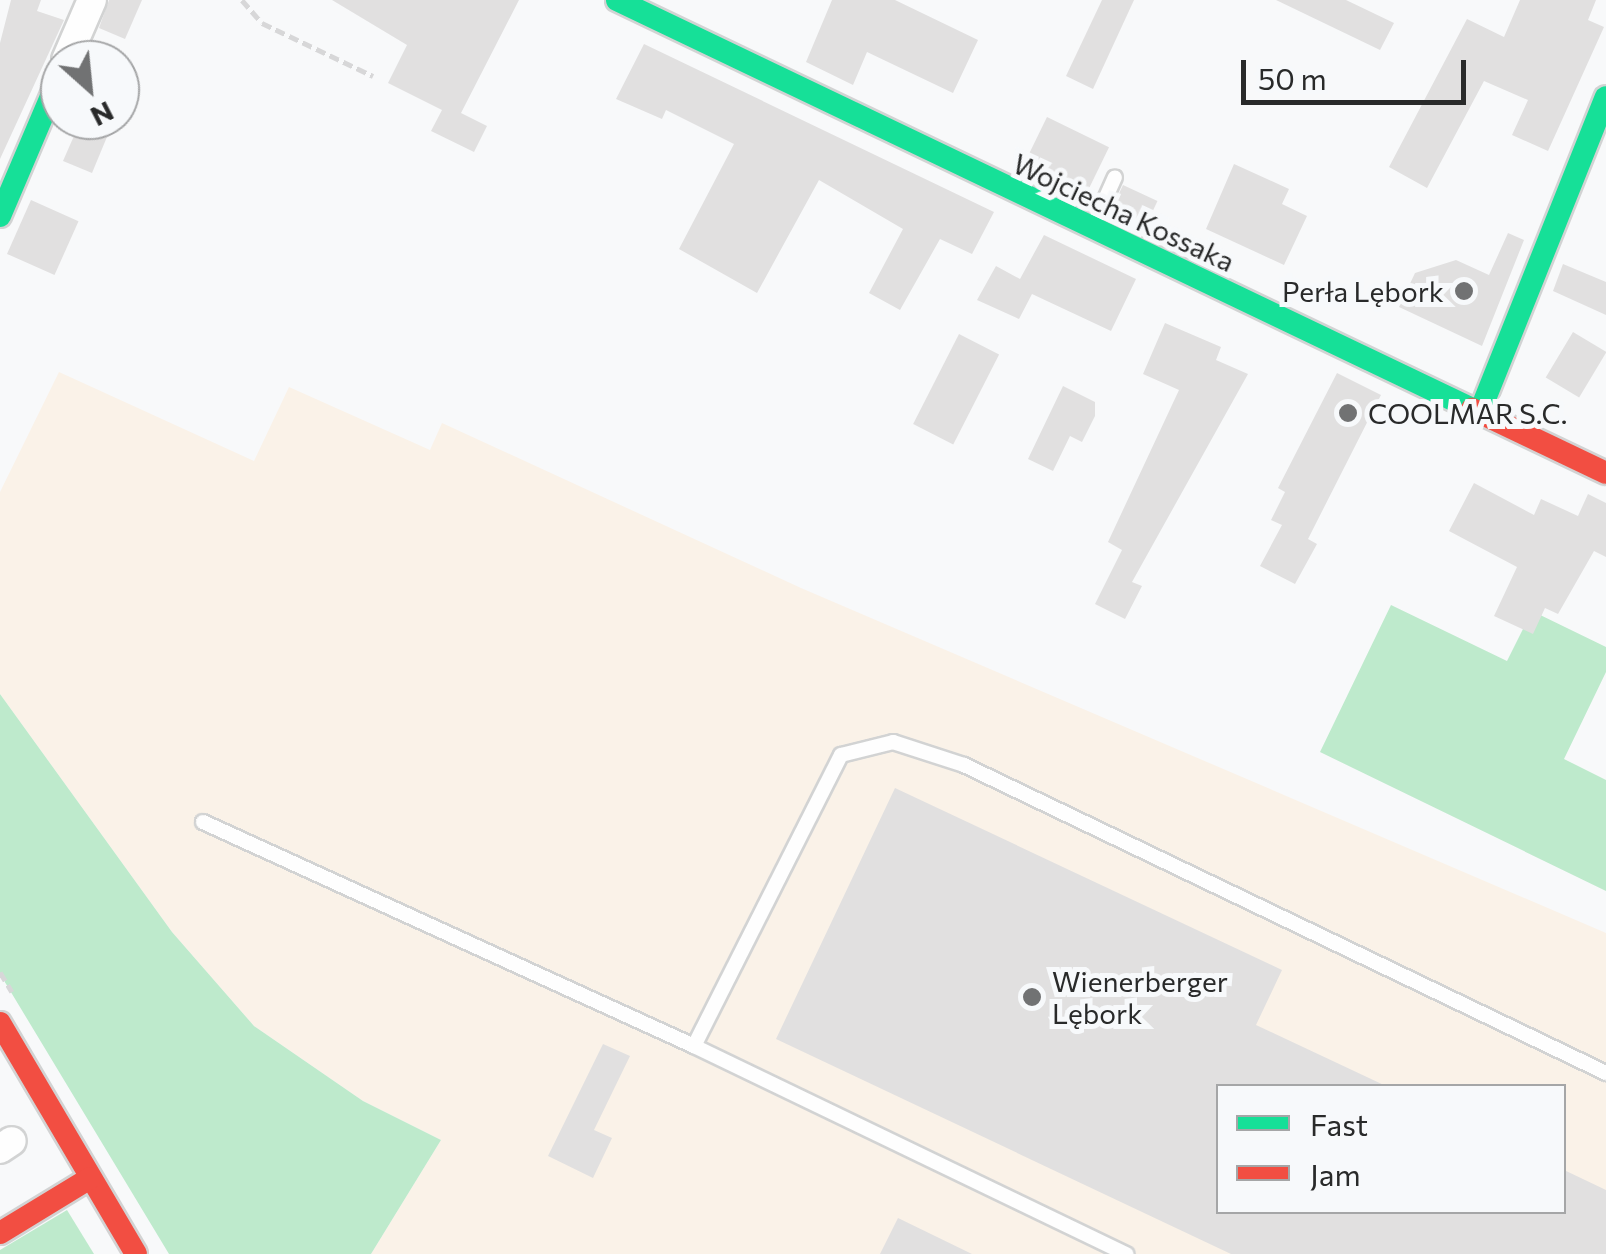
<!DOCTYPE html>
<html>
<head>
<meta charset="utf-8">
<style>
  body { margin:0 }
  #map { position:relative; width:1606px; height:1254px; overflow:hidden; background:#f8f9fa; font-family:Commissioner,sans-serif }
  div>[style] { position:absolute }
  .industrial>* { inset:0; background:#faf2e8 }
  .green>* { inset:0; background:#beeacc }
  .building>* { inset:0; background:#e1e0e0; transform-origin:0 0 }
  .path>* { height:5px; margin-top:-2.5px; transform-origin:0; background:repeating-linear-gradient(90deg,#d7d7d8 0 10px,transparent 0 15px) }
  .roads { filter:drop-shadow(2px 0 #d2d3d3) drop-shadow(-2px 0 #d2d3d3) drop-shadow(0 2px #d2d3d3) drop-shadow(0 -2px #d2d3d3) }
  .lane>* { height:14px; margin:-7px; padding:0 7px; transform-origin:7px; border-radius:7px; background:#fefefe }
  .street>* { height:28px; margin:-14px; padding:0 14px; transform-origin:14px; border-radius:14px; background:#fefefe }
  .fast>* { height:22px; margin:-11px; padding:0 11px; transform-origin:11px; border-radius:11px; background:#16e098 }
  .jam>* { height:22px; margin:-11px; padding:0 11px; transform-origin:11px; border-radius:11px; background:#f24e42 }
  .dots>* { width:28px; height:28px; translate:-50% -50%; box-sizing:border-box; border:5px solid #f7f9fb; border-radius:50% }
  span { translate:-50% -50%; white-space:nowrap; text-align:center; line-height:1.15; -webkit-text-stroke:10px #f7f9fb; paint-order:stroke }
  .street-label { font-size:28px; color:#292a2a }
  .poi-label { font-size:28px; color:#292a2a }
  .right { translate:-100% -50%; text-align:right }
  .left { translate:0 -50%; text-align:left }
  .legend { position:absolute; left:1216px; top:1084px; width:350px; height:130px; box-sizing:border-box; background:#f7f9fb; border:2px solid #a5a6a7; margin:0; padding:12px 18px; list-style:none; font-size:30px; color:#292a2a }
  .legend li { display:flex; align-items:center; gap:20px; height:50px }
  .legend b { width:50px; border:2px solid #a5a6a7 }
  .north { position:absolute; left:40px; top:40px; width:100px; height:100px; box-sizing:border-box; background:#f7f9fb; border:2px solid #a5a6a7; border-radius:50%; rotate:153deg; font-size:28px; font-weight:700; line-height:40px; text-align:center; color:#292a2a }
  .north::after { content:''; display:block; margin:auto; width:35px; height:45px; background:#717273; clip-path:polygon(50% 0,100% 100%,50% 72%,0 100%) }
  .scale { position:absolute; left:1241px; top:60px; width:225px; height:45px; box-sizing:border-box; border:5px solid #292a2a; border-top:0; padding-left:12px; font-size:30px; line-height:35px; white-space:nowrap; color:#292a2a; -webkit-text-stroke:8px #f7f9fb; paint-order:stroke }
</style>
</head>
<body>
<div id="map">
  <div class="industrial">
    <div style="clip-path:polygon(evenodd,59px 372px,254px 461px,289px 387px,430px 450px,442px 423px,801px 588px,1606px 933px,1606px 1254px,371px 1254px,441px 1140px,363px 1101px,254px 1026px,172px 932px,0 694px,0 492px,59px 372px,1218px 1086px,1564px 1086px,1564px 1212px,1218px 1212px,1218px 1086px)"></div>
  </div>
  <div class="green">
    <div style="clip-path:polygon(1391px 605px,1507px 661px,1532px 611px,1606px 647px,1606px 672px,1564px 759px,1606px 780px,1606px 891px,1320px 752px)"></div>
    <div style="clip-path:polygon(0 694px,172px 932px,254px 1026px,363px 1101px,441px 1140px,371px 1254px,169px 1254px,0 974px)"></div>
    <div style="clip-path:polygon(67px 1210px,94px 1254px,0 1254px,0 1250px)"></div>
  </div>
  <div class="building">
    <div style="clip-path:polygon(11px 0,41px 0,37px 11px,64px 20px,0 159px,0 43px)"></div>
    <div style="clip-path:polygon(109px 0,142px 0,125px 39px,99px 28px)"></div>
    <div style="clip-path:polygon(332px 0,519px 0,461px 113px,487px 126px,474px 152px,431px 131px,442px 110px,388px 83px,407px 45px)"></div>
    <div style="clip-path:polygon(832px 0,895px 0,978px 40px,953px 93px,867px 52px,853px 85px,806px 62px)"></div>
    <div style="clip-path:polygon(1102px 0,1134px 0,1093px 89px,1066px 76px)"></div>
    <div style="clip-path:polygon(1276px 0,1346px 0,1394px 23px,1380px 50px)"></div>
    <div style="clip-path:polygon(1520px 0,1596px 0,1588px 20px,1604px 27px,1548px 151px,1512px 135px,1528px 100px,1484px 81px,1427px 188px,1389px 167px,1467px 19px,1504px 37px)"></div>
    <div style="clip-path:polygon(644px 44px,994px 212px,972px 254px,940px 239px,900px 310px,869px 293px,903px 229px,819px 180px,757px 293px,679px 249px,734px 144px,666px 110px,662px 119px,616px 99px)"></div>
    <div style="left:1047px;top:117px;width:69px;height:55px;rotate:26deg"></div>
    <div style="clip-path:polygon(81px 120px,114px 120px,92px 173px,63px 161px)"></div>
    <div style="clip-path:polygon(1234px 164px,1289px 189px,1282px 204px,1307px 216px,1284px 265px,1206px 229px)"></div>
    <div style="left:1123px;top:185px;width:38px;height:25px;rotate:25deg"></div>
    <div style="left:31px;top:200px;width:52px;height:59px;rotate:24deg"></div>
    <div style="clip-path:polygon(1508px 233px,1524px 240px,1482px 346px,1399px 307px,1415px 273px,1456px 260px,1489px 275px)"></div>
    <div style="clip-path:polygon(1044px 235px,1136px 279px,1111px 331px,1032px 294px,1019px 319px,977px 300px,996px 266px,1020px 279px)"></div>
    <div style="clip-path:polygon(1563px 264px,1606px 282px,1606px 315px,1553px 291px)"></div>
    <div style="clip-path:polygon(1165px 323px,1221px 347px,1216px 360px,1248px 374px,1132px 582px,1142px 586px,1125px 619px,1095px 604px,1122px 550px,1108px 542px,1179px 390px,1143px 374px)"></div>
    <div style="left:1573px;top:332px;width:39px;height:53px;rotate:31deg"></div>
    <div style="left:959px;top:334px;width:45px;height:101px;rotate:27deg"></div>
    <div style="clip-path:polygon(1337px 373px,1381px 395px,1308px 539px,1317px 544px,1295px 584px,1260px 566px,1282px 525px,1271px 520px,1285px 492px,1278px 488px)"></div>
    <div style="clip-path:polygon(1063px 386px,1095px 402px,1095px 416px,1082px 442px,1070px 436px,1053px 471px,1028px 459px)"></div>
    <div style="clip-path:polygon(1474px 483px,1534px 515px,1541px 499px,1578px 516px,1588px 494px,1606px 503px,1606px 557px,1594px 551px,1558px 614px,1545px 608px,1533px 634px,1494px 616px,1517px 567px,1449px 531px)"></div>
    <div style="clip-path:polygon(895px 788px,1282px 970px,1256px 1025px,1386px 1086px,1218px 1086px,1218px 1212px,1564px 1212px,1564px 1170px,1606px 1190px,1606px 1254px,1231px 1254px,776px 1039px)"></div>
    <div style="clip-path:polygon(603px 1044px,630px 1056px,594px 1130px,612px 1138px,593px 1178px,548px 1156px)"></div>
    <div style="clip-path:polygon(898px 1218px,972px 1254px,880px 1254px)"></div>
  </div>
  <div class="path">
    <div style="left:242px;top:0;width:30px;rotate:49deg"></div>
    <div style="left:262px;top:23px;width:123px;rotate:25.5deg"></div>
    <div style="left:0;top:972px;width:23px;rotate:59deg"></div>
  </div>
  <div class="roads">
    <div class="lane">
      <div style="left:1094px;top:224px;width:51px;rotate:-65.9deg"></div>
      <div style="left:203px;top:822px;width:540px;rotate:24.52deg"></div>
      <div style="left:694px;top:1046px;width:326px;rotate:-63.2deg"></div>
      <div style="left:841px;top:755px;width:54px;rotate:-14deg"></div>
      <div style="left:893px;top:742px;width:75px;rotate:17.9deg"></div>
      <div style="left:964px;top:765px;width:712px;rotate:25.63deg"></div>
      <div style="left:694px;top:1046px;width:480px;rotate:25.7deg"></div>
    </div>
    <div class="street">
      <div style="left:66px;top:60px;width:65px;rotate:-66.6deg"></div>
      <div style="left:0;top:1149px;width:14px;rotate:-34deg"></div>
    </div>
    <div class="fast">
      <div style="left:617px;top:0;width:948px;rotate:25.56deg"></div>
      <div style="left:0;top:216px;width:153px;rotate:-66.9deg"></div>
      <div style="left:1479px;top:414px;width:341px;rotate:-68.2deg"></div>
    </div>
    <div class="jam">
      <div style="left:1472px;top:409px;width:148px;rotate:25.5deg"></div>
      <div style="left:0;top:1023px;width:268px;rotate:59.5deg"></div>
      <div style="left:0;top:1233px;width:105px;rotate:-31.4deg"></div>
    </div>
  </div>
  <div class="dots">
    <div style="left:1464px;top:291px;background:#717273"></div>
    <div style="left:1348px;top:413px;background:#717273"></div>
    <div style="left:1032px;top:997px;background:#717273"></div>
  </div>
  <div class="street-label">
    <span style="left:1124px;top:212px;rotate:25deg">Wojciecha Kossaka</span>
  </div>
  <div class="poi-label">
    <span class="right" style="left:1444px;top:291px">Perła Lębork</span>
    <span class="left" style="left:1368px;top:413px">COOLMAR S.C.</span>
    <span class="left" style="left:1052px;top:997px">Wienerberger<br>Lębork</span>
  </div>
  <ul class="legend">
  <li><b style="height:12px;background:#16e098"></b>Fast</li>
  <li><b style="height:12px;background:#f24e42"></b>Jam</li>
  </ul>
  <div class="north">N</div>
  <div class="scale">50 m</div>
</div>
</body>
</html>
